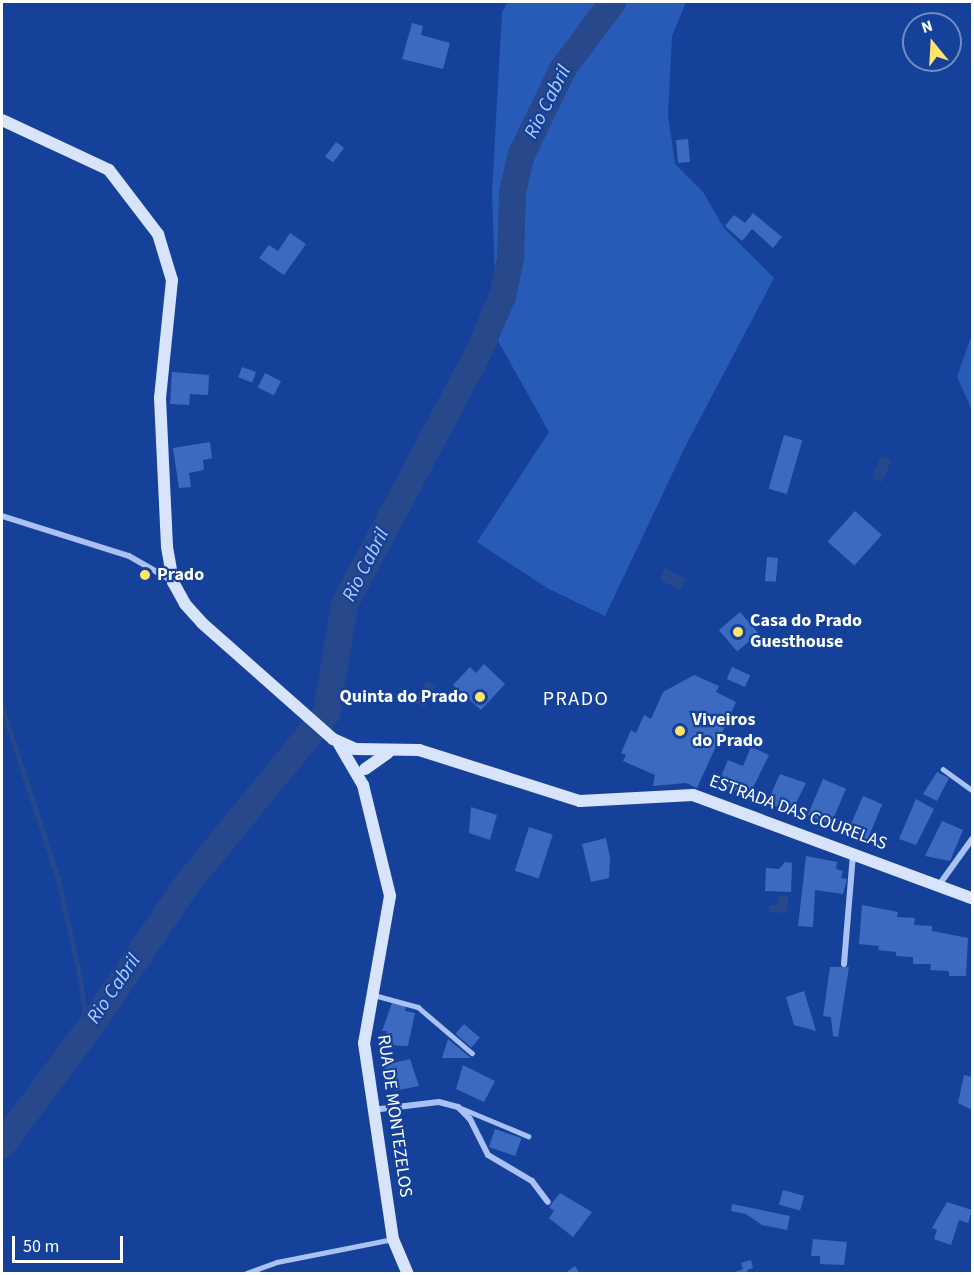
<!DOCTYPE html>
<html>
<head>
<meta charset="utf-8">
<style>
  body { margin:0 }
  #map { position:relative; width:974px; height:1275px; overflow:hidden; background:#15419a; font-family:"Source Sans 3",sans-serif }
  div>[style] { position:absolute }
  .green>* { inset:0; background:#285ab8 }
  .water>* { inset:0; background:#28488c; transform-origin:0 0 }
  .stream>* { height:4.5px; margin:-2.25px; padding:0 2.25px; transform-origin:2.25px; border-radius:2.25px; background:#28488c }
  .river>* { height:27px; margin:-13.5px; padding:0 13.5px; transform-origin:13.5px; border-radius:13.5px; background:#28488c }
  .building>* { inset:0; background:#3d6ac1; transform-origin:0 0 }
  .lane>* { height:4.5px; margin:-2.25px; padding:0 2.25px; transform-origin:2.25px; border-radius:2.25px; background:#a9c2f3 }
  .street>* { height:6px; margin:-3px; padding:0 3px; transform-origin:3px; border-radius:3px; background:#a9c2f3 }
  .secondary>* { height:12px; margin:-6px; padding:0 6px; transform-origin:6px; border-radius:6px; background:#d8e4fc }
  .dots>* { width:16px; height:16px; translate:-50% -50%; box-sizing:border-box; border:3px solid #15419a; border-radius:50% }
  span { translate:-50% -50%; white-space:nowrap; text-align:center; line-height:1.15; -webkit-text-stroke:4.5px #15419a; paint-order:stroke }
  .poi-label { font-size:18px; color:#fff; font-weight:700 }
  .left { translate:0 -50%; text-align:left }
  .right { translate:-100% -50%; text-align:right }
  .street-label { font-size:18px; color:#fff }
  .water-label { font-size:20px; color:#b5cdf9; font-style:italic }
  .neighbourhood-label { font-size:20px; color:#fff; letter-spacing:1.5px }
  .frame { position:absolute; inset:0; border:3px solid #fff; pointer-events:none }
  .north { position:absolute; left:902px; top:12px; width:60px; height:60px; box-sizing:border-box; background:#15419a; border:2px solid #738dc2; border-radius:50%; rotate:342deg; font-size:16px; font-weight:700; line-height:24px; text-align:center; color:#fff }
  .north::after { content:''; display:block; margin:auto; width:21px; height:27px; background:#ffe46b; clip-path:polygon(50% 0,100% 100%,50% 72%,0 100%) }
  .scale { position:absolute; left:12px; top:1236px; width:111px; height:27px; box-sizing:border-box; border:3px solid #fff; border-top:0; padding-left:8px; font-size:18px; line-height:21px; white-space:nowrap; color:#fff; -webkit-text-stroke:4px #15419a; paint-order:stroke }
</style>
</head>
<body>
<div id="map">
  <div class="green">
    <div style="clip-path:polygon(508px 2px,686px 2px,672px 36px,668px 115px,675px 164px,703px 192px,724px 228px,774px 278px,685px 447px,605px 616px,547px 588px,477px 542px,549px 432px,497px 339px,492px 192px,502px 12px)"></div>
    <div style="clip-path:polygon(972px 334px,972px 410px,957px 377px)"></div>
  </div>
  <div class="water">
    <div style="left:881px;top:456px;width:11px;height:24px;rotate:22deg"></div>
    <div style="clip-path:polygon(665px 568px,690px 581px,689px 583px,685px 581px,680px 590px,660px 580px)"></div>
    <div style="left:426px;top:681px;width:11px;height:24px;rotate:27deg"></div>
    <div style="clip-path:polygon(778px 896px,788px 896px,787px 913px,769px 912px,770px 905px,777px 905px)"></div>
  </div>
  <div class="stream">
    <div style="left:2px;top:706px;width:180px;rotate:71.9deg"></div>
    <div style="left:58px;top:877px;width:107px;rotate:77.5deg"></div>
    <div style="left:81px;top:981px;width:47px;rotate:82.7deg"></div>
  </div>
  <div class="river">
    <div style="left:2px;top:1144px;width:159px;rotate:-53.4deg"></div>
    <div style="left:97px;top:1016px;width:159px;rotate:-56deg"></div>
    <div style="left:186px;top:884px;width:221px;rotate:-50.7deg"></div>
    <div style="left:326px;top:713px;width:110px;rotate:-80.6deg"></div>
    <div style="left:344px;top:604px;width:281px;rotate:-62deg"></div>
    <div style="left:476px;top:356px;width:65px;rotate:-66.6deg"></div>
    <div style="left:502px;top:296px;width:40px;rotate:-78deg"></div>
    <div style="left:510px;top:257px;width:65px;rotate:-88.2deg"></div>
    <div style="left:512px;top:192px;width:39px;rotate:-77deg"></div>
    <div style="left:521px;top:154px;width:94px;rotate:-64.2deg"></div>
    <div style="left:562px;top:69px;width:84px;rotate:-53.3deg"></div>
  </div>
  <div class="building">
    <div style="clip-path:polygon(412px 23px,423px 26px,421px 35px,450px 43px,443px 69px,402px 59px)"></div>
    <div style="left:688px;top:139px;width:23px;height:12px;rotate:85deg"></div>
    <div style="left:336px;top:142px;width:10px;height:18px;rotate:37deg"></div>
    <div style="clip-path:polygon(753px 213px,782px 237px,773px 248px,752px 229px,742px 241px,725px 226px,734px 215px,745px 223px)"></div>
    <div style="clip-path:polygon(290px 233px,306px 244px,284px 275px,259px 258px,269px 245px,278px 251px)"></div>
    <div style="left:242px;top:367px;width:15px;height:11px;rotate:20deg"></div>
    <div style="clip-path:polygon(172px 372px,209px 375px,208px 395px,190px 394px,189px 405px,170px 404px)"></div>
    <div style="left:265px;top:373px;width:18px;height:16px;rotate:27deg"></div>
    <div style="left:784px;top:435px;width:19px;height:56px;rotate:16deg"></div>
    <div style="clip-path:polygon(210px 442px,212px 458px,203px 460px,204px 470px,189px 473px,191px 487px,179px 488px,173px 448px)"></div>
    <div style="left:855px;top:511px;width:36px;height:41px;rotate:42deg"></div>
    <div style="left:767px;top:557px;width:11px;height:24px;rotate:5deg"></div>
    <div style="left:740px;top:612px;width:28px;height:28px;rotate:49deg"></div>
    <div style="clip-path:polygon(484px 664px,505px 684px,481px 710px,453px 685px,470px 667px,476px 673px)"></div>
    <div style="left:732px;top:667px;width:20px;height:13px;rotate:24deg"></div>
    <div style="clip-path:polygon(694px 675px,719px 686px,716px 692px,736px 702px,697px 788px,686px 783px,653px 786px,655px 775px,623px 761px,626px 755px,621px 753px,631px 730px,636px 733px,644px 715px,651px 719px,663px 692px)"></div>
    <div style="clip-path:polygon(751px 747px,769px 755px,748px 798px,719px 781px,728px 760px,743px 766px)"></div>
    <div style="clip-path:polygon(937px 772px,949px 778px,937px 801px,923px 794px)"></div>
    <div style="clip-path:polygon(780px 774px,806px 783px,792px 811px,767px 803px)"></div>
    <div style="left:823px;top:779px;width:25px;height:39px;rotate:23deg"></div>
    <div style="left:863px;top:796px;width:21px;height:41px;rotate:23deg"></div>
    <div style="clip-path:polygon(916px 799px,934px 809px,916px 845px,899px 839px)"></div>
    <div style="clip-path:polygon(471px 807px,497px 815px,490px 840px,469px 833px)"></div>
    <div style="clip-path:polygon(942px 821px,963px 830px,950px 861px,925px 856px)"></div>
    <div style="left:529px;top:827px;width:25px;height:46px;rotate:18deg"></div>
    <div style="clip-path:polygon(606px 838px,610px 858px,609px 878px,591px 882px,582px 844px)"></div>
    <div style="clip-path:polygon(806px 856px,837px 862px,836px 869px,843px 871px,841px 878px,847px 879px,843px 894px,815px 890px,813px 927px,798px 926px)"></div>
    <div style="clip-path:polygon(785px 862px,792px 863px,791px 892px,765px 891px,766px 868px,779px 869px)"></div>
    <div style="clip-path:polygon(862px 905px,898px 912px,897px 917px,915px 918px,914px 925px,932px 926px,932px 931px,968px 938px,966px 976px,949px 976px,949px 971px,930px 970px,931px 964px,913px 964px,913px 957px,896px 956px,896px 952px,878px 950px,879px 946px,859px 944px)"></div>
    <div style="clip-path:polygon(830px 967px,849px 967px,838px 1037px,833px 1036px,831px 1017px,823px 1016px)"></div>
    <div style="clip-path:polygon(804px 991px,816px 1031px,794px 1025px,786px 997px)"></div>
    <div style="clip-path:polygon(392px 1003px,406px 1006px,405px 1011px,415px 1013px,408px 1046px,384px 1045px,387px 1031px,382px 1031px)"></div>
    <div style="left:464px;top:1024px;width:21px;height:13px;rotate:41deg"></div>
    <div style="clip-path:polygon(448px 1039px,471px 1058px,442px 1058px)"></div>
    <div style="clip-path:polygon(410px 1059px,419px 1086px,394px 1091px,393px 1087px,386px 1088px,385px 1065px)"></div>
    <div style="clip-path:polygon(463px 1065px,495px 1081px,484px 1102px,456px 1089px)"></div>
    <div style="clip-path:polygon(964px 1075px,972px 1077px,972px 1110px,958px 1103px)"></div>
    <div style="left:495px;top:1129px;width:28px;height:19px;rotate:19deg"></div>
    <div style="left:783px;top:1190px;width:22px;height:15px;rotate:16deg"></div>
    <div style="clip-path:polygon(560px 1193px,592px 1212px,573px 1237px,549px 1218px,554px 1211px,549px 1207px)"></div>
    <div style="clip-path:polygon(947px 1202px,972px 1210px,968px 1223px,959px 1220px,951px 1245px,934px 1239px,937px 1230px,932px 1228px)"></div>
    <div style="clip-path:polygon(732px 1204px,790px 1216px,787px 1230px,762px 1225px,746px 1214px,731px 1211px)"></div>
    <div style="clip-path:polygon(813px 1239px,847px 1242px,844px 1265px,820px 1264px,820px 1256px,811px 1256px)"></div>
    <div style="clip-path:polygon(751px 1260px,753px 1268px,747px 1270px,748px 1274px,730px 1274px,743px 1269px,741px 1263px)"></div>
    <div style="clip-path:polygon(575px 1266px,580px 1274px,564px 1274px)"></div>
  </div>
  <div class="lane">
    <div style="left:943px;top:769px;width:36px;rotate:36deg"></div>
    <div style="left:374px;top:995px;width:46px;rotate:15.3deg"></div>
    <div style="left:418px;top:1007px;width:71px;rotate:40.4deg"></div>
    <div style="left:461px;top:1108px;width:73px;rotate:22.7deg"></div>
    <div style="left:244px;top:1274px;width:35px;rotate:-20deg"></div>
    <div style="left:277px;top:1262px;width:118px;rotate:-11.2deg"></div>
  </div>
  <div class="street">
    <div style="left:2px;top:516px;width:133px;rotate:17.5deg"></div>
    <div style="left:129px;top:556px;width:48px;rotate:29.7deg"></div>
    <div style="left:939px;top:885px;width:57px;rotate:-54.3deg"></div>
    <div style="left:844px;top:964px;width:110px;rotate:-85.3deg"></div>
    <div style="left:372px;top:1110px;width:67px;rotate:-6.8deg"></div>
    <div style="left:439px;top:1102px;width:20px;rotate:15deg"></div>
    <div style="left:458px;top:1107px;width:17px;rotate:45deg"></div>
    <div style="left:470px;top:1119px;width:40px;rotate:63.4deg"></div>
    <div style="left:488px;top:1155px;width:51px;rotate:30.6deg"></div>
    <div style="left:532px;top:1181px;width:26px;rotate:53deg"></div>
  </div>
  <div class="secondary">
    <div style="left:2px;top:120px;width:118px;rotate:25deg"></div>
    <div style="left:109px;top:170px;width:81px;rotate:52.6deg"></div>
    <div style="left:158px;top:234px;width:48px;rotate:73.1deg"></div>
    <div style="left:172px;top:280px;width:119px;rotate:95.8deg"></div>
    <div style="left:160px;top:398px;width:149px;rotate:87.3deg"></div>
    <div style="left:167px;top:547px;width:36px;rotate:80deg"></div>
    <div style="left:173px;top:582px;width:25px;rotate:61deg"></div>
    <div style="left:185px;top:604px;width:25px;rotate:48deg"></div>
    <div style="left:202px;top:623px;width:175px;rotate:41.5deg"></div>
    <div style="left:333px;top:739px;width:24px;rotate:24deg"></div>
    <div style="left:355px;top:749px;width:64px;rotate:0.9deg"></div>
    <div style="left:419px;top:750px;width:169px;rotate:17.6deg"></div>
    <div style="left:580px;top:801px;width:113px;rotate:-3deg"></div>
    <div style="left:693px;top:795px;width:297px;rotate:20.3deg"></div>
    <div style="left:339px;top:744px;width:48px;rotate:59.7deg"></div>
    <div style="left:363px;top:785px;width:114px;rotate:76.3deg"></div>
    <div style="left:390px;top:896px;width:149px;rotate:100deg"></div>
    <div style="left:364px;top:1043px;width:198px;rotate:81.6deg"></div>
    <div style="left:393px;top:1239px;width:38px;rotate:67deg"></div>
    <div style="left:365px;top:769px;width:28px;rotate:-35deg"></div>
  </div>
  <div class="dots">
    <div style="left:145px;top:575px;background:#ffe46b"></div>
    <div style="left:738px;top:632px;background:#ffe46b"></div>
    <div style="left:480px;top:697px;background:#ffe46b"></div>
    <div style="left:680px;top:731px;background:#ffe46b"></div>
  </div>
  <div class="poi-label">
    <span class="left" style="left:157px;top:575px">Prado</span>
    <span class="left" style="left:750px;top:632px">Casa do Prado<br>Guesthouse</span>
    <span class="right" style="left:468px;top:697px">Quinta do Prado</span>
    <span class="left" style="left:692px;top:731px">Viveiros<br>do Prado</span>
  </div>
  <div class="street-label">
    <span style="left:798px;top:813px;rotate:20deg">ESTRADA DAS COURELAS</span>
    <span style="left:394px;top:1116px;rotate:82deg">RUA DE MONTEZELOS</span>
  </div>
  <div class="water-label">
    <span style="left:548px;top:102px;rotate:-63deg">Rio Cabril</span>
    <span style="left:366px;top:565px;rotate:-63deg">Rio Cabril</span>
    <span style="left:114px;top:989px;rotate:-56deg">Rio Cabril</span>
  </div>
  <div class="neighbourhood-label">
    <span style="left:576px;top:699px">PRADO</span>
  </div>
  <div class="frame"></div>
  <div class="north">N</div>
  <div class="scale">50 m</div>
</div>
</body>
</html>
